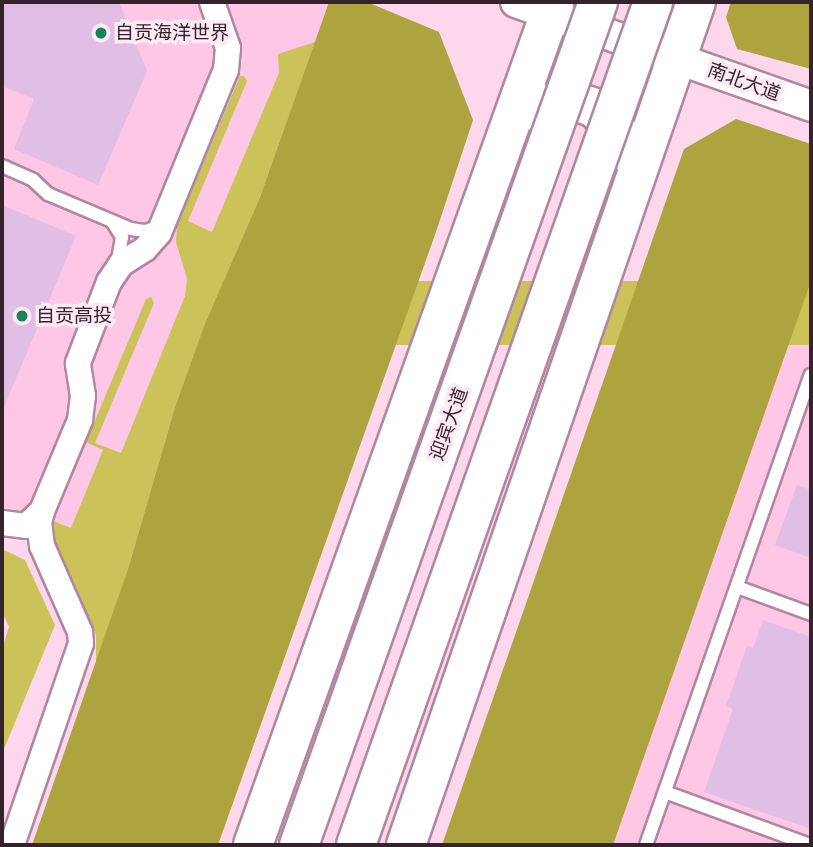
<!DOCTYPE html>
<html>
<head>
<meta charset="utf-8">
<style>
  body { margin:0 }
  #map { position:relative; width:813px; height:847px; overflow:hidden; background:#fdd7ec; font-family:Arial,"Noto Sans SC",sans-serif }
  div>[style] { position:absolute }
  .built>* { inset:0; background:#fdc7e5 }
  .green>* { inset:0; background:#cbc25a; transform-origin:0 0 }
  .forest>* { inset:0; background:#ada43f }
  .building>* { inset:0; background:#e1bee3 }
  .roads { filter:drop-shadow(2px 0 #b1869f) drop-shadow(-2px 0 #b1869f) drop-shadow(0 2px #b1869f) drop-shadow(0 -2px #b1869f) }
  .service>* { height:12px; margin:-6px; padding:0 6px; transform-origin:6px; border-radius:6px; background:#fff }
  .minor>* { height:24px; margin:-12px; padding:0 12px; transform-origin:12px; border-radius:12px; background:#fff }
  .tertiary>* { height:30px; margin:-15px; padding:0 15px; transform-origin:15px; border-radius:15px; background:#fff }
  .primary>* { height:38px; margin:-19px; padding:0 19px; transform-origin:19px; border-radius:19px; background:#fff }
  .bridges { filter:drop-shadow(2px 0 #b1869f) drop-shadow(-2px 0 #b1869f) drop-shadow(0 2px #b1869f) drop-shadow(0 -2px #b1869f) }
  .primary-bridge>* { height:38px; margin:-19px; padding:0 19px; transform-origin:19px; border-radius:19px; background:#fff }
  .dots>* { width:19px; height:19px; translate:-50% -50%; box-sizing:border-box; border:4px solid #feeaf5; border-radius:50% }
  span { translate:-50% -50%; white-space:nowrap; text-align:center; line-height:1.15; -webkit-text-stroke:7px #feeaf5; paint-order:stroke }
  .poi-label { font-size:19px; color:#34222c }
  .left { translate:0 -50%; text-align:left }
  .street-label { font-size:19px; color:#34222c }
  .frame { position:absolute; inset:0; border:4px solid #34222c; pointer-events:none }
</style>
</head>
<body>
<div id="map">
  <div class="built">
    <div style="clip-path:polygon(2px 2px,329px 2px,260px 197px,204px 326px,175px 407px,128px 569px,2px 511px)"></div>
    <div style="clip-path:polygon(811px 281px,811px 845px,613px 845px)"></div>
  </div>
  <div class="green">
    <div style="clip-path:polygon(315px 42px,260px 197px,204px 326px,175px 407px,128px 569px,96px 664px,96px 635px,53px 537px,53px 521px,71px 528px,103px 450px,86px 442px,146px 299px,151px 297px,154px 303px,95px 443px,121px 453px,185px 296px,187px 279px,176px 242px,177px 226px,240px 76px,244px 76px,247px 81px,188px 221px,212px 232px,279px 73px,278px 54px)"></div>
    <div style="left:811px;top:281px;width:64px;height:598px;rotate:90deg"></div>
    <div style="clip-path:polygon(2px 549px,25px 560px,55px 625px,2px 754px,2px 649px,9px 627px,2px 611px)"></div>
  </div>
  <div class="forest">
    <div style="clip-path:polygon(329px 2px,367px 2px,439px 32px,473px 120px,436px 232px,218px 845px,32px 845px,128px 569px,175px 407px,204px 326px,260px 197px)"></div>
    <div style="clip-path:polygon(731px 2px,811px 2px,811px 69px,737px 49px,726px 17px)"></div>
    <div style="clip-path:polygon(736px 119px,811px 144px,811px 281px,613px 845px,442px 845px,684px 149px)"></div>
  </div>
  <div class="building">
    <div style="clip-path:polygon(2px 2px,119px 2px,147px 71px,98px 185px,14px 149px,34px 99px,2px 86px)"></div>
    <div style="clip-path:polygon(2px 205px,76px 236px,2px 412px)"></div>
    <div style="clip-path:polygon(797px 485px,811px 490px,811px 558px,775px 545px)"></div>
    <div style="clip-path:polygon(763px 620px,811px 637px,811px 829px,704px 792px,733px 709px,726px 706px,747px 646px,753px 648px)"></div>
  </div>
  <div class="roads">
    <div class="service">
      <div style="left:2px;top:166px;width:34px;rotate:24deg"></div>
      <div style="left:33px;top:180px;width:21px;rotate:43deg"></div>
      <div style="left:48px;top:194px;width:90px;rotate:22.9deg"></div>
      <div style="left:131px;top:229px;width:15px;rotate:8deg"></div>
      <div style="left:146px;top:231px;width:15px;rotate:-20deg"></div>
      <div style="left:112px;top:221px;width:19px;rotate:58deg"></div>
      <div style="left:122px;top:237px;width:28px;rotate:100deg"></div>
      <div style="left:737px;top:587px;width:79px;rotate:20deg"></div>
      <div style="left:665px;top:792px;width:154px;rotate:20.1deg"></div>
      <div style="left:646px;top:845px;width:498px;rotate:-70.7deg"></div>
    </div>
    <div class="minor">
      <div style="left:2px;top:523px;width:24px;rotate:7deg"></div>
      <div style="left:26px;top:526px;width:22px;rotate:-43deg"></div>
      <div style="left:12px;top:845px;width:213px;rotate:-71.1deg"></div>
      <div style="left:81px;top:643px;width:11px;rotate:-95deg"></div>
      <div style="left:80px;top:632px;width:94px;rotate:-113.8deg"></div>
      <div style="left:42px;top:546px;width:23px;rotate:-97deg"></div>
      <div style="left:39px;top:523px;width:12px;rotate:-76deg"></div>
      <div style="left:42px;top:511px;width:99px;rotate:-67.3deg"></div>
      <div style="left:80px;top:420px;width:24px;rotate:-83deg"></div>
      <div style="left:83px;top:396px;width:33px;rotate:-99deg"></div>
      <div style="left:78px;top:363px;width:87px;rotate:-69.1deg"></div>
      <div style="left:109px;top:282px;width:22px;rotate:-56deg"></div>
      <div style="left:121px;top:264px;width:28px;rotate:-32deg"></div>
      <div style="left:145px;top:249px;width:21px;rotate:-49deg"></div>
      <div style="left:159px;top:233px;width:176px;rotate:-67.7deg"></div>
      <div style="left:226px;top:70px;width:22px;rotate:-85deg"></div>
      <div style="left:228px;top:48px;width:49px;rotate:-109.2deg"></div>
    </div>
    <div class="tertiary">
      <div style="left:516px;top:2px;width:313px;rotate:19.4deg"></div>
    </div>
    <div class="primary">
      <div style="left:533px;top:111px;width:23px;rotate:-23deg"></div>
      <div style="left:554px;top:102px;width:23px"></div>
      <div style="left:577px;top:102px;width:19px;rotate:18deg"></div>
      <div style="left:595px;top:108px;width:35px;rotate:46deg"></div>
      <div style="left:619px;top:133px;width:19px;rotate:74deg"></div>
      <div style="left:253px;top:845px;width:895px;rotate:-70.35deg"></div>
      <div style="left:406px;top:845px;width:891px;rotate:-71.02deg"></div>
    </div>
  </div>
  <div class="bridges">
    <div class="primary-bridge">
      <div style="left:299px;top:845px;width:894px;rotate:-70.47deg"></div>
      <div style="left:356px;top:845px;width:894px;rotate:-70.59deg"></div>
    </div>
  </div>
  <div class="dots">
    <div style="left:101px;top:33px;background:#17825d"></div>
    <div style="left:22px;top:316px;background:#17825d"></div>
  </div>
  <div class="poi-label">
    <span class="left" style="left:115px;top:33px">自贡海洋世界</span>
    <span class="left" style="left:36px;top:316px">自贡高投</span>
  </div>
  <div class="street-label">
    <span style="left:744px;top:82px;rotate:20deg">南北大道</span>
    <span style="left:449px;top:424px;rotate:-70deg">迎宾大道</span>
  </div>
  <div class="frame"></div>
</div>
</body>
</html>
